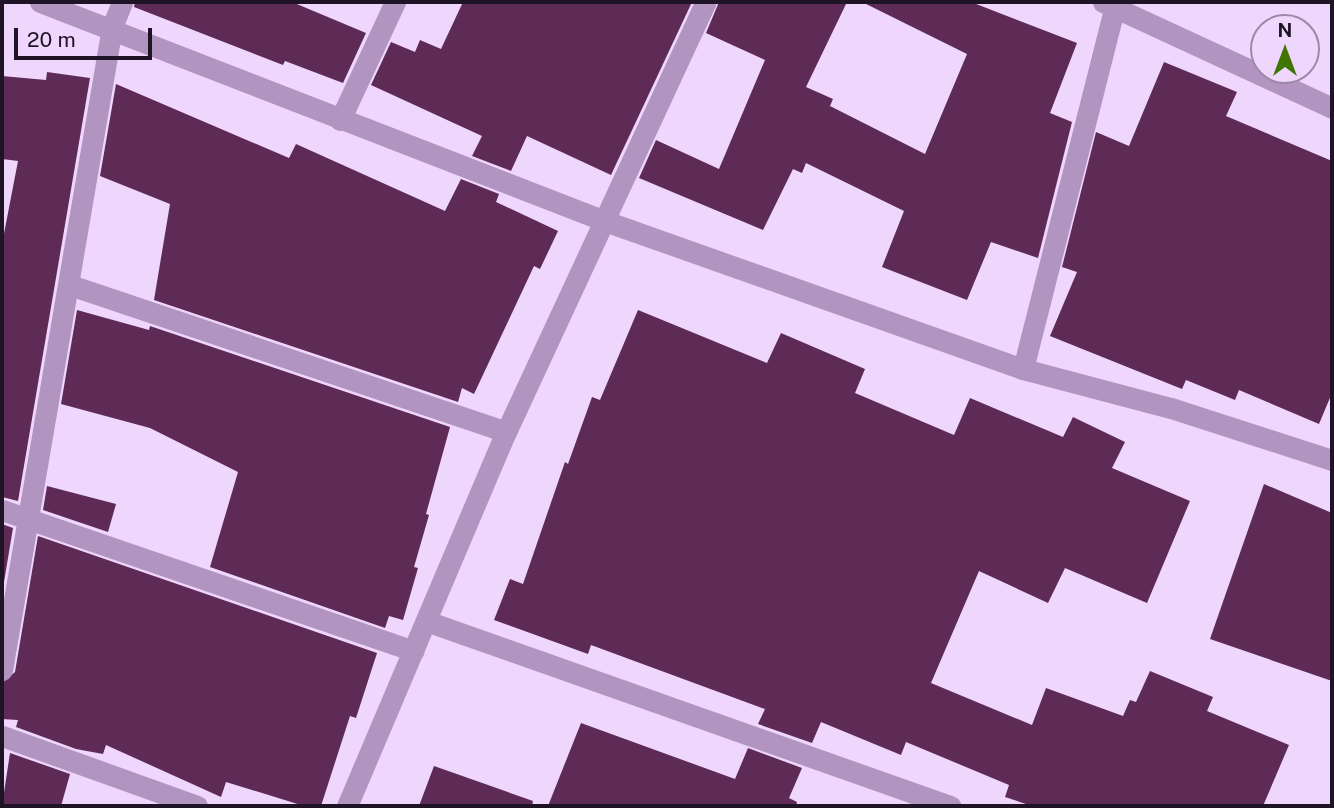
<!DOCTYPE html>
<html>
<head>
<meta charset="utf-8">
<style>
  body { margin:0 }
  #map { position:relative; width:1334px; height:808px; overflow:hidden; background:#efd6fd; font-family:"Public Sans",sans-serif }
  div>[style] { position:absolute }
  .building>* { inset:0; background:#5d2b55 }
  .minor>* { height:21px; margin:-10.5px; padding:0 10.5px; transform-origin:10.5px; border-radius:10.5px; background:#b195c0 }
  span { translate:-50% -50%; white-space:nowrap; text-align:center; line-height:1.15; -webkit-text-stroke:7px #efd6fd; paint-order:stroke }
  .frame { position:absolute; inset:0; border:4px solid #1f1425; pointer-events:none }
  .north { position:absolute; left:1250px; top:14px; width:70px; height:70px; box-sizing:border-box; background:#efd6fd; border:2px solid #9c88a7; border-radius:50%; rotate:0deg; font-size:19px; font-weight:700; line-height:28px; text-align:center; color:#1f1425 }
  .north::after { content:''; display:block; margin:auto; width:24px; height:32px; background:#407501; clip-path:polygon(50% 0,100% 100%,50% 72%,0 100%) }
  .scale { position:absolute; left:14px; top:28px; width:138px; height:32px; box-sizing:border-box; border:4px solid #1f1425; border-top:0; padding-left:9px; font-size:21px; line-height:24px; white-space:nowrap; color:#1f1425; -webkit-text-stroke:5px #efd6fd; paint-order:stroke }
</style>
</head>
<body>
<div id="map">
  <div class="building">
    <div style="clip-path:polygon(135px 2px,292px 2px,366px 33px,343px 83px,285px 61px,283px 65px,134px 7px)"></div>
    <div style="clip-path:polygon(463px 2px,692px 2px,611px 175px,527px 136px,511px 171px,472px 156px,482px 136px,371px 85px,391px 42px,415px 52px,420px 40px,441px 49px)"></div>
    <div style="clip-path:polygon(719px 2px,847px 2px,806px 87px,833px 99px,830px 106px,925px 154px,967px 54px,862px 2px,971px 2px,1077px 43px,1050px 113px,1072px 122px,1038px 258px,991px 242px,967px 300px,882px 267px,904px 211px,806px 163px,802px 173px,793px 169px,763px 230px,639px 178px,656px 140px,719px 169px,765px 60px,706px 33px)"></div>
    <div style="clip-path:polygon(1164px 62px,1237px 92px,1226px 116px,1332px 161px,1332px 393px,1319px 424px,1239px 390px,1235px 400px,1186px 380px,1182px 389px,1050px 336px,1077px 272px,1062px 267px,1096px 132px,1129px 146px)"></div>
    <div style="clip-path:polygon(47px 72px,90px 78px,18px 501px,2px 497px,2px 244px,18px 161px,2px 159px,2px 76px,46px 80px)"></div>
    <div style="clip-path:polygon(116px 84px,289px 158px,296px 144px,445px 211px,461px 179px,499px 194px,496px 202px,558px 231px,540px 269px,534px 266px,474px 394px,462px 388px,458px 402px,154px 300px,170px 204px,100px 176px)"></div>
    <div style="clip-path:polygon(77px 310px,149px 330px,150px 326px,450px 427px,426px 514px,429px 515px,414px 567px,418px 568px,403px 620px,389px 616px,385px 628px,210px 567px,238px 472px,150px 428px,61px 404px)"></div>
    <div style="clip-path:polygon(638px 310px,767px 363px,781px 333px,865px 369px,855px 393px,954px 435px,970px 398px,1063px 437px,1073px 417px,1125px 442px,1112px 468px,1190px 501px,1147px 603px,1065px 568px,1048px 603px,979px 571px,931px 683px,1032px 725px,1046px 688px,1123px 716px,1130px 700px,1136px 702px,1150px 671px,1213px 697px,1207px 711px,1289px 745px,1263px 806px,1032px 806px,1005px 797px,1009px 785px,906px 742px,901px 755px,821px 722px,812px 743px,758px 724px,765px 709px,591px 645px,588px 654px,494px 620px,510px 579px,523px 584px,565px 462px,568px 464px,592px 397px,600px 400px)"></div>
    <div style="clip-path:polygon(1264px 484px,1332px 513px,1332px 681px,1210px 639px)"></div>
    <div style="clip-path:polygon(47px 486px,116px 504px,108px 532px,43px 510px)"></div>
    <div style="clip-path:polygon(2px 524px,13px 528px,2px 594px)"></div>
    <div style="clip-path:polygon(38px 536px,377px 653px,356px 718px,350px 716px,321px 806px,304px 806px,226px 782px,221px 797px,106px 745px,103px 754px,76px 749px,16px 727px,18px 720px,2px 719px,2px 683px,15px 672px)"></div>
    <div style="clip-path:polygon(581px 723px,735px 779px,748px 748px,802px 768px,789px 798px,797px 802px,796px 806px,548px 806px)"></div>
    <div style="clip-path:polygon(10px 753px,70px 774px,61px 806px,2px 806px)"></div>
    <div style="clip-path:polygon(434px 766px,533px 801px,532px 806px,419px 806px)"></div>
  </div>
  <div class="minor">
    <div style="left:40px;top:2px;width:603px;rotate:21.2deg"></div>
    <div style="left:602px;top:220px;width:447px;rotate:19.5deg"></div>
    <div style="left:1023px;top:369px;width:153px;rotate:14.8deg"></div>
    <div style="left:1171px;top:408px;width:169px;rotate:17.9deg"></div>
    <div style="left:1103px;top:2px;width:252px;rotate:24.8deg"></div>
    <div style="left:340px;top:120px;width:130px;rotate:-65deg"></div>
    <div style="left:70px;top:285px;width:460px;rotate:18.6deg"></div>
    <div style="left:1023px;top:369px;width:379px;rotate:-75.8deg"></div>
    <div style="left:2px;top:510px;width:435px;rotate:18.9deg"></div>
    <div style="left:429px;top:622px;width:553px;rotate:19.45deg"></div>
    <div style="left:2px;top:670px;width:652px;rotate:-80.29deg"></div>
    <div style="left:112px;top:27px;width:27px;rotate:-68deg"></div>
    <div style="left:2px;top:736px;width:207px;rotate:19.7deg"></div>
    <div style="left:347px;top:806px;width:406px;rotate:-67deg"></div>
    <div style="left:506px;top:432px;width:474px;rotate:-65.1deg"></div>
  </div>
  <div class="frame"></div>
  <div class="north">N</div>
  <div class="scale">20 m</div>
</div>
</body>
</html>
